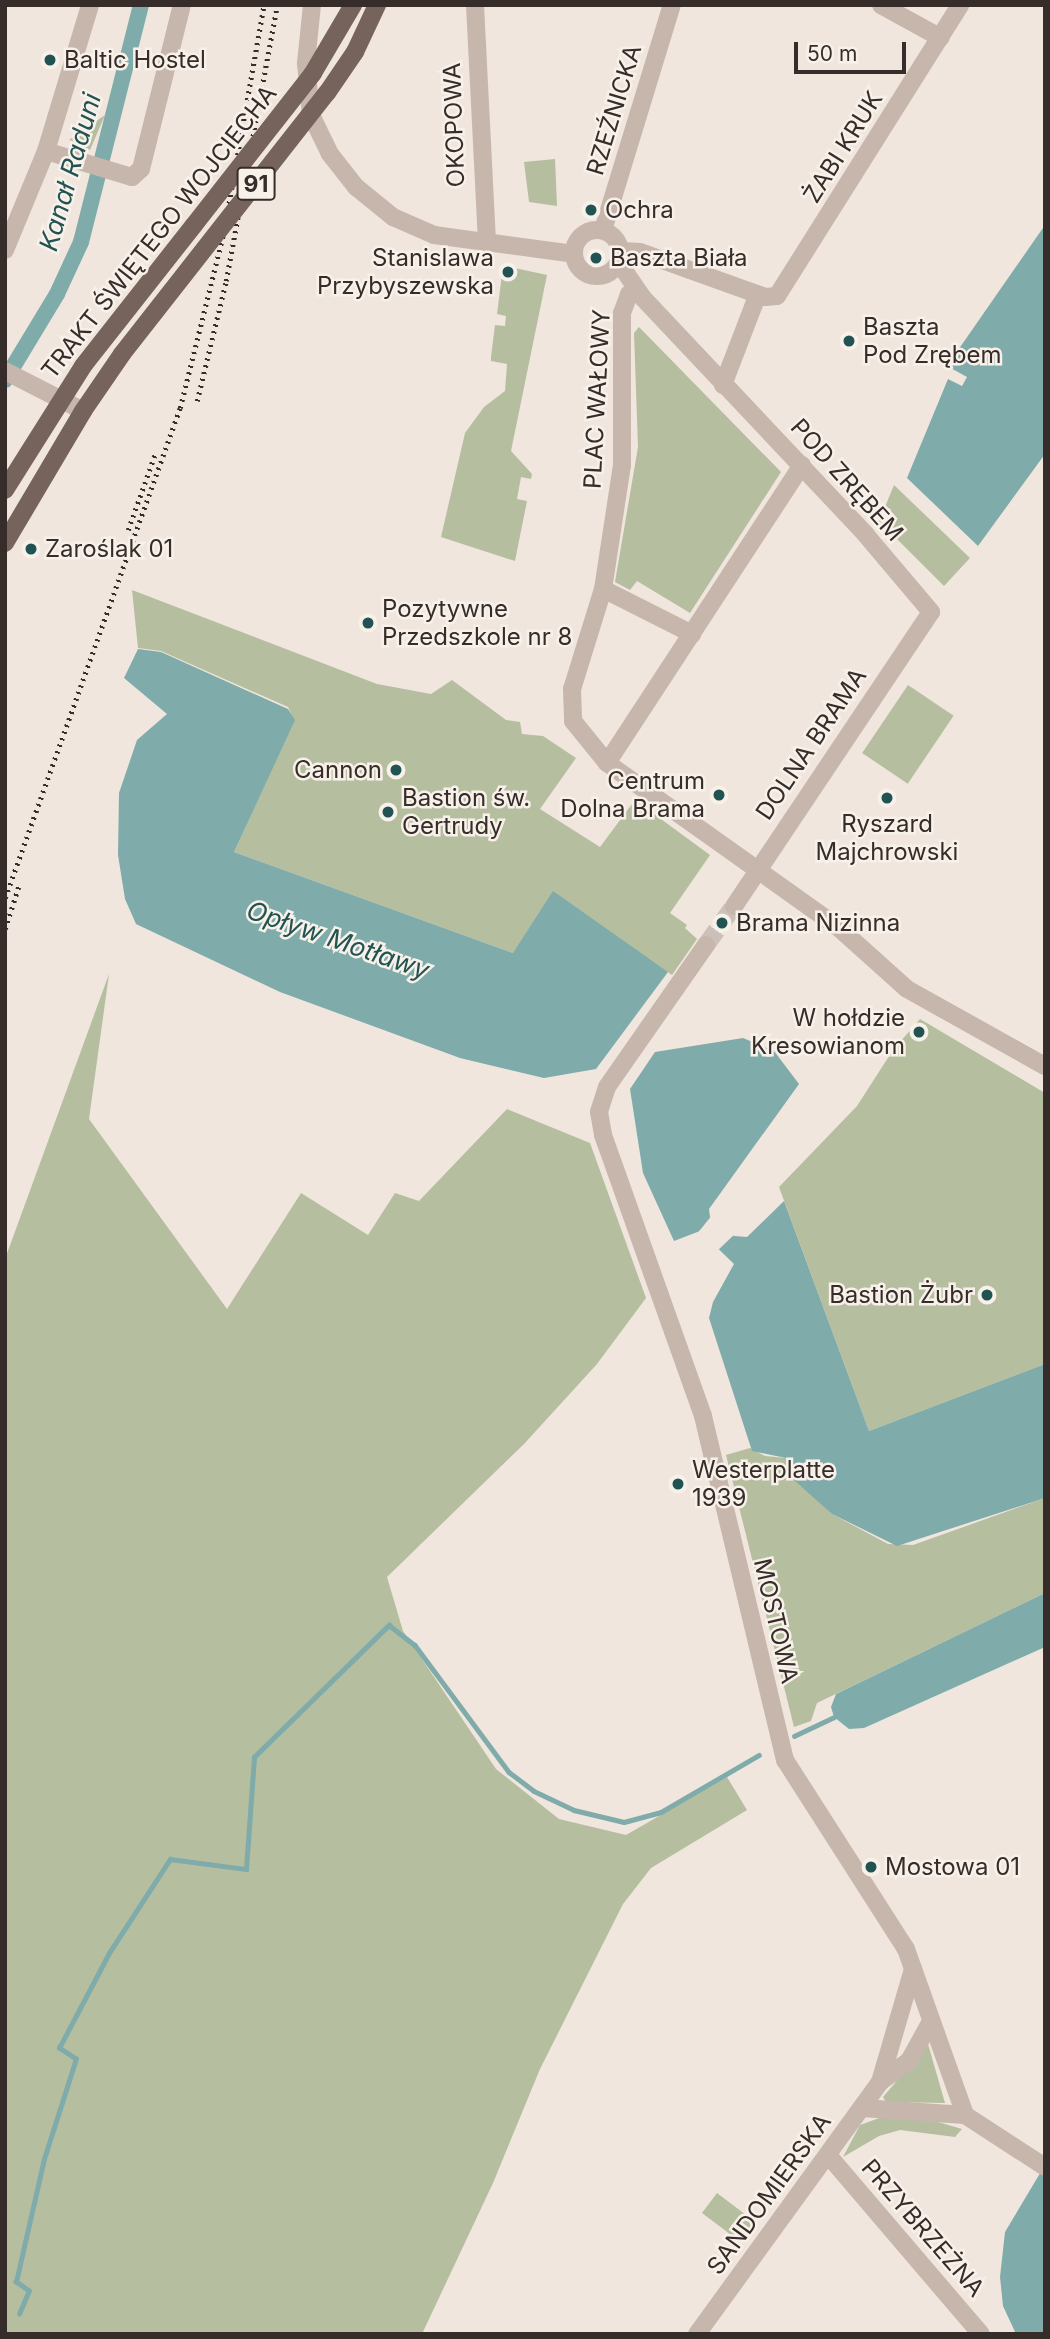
<!DOCTYPE html>
<html>
<head>
<meta charset="utf-8">
<style>
  body { margin:0 }
  #map { position:relative; width:1050px; height:2339px; overflow:hidden; background:#f0e6de; font-family:Inter,sans-serif }
  div>[style] { position:absolute }
  .green>* { inset:0; background:#b5be9f; transform-origin:0 0 }
  .water>* { inset:0; background:#7fabaa }
  .pier>* { inset:0; background:#f0e6de }
  .stream>* { height:4.5px; margin:-2.25px; padding:0 2.25px; transform-origin:2.25px; border-radius:2.25px; background:#7fabaa }
  .canal>* { height:16px; margin:-8px; padding:0 8px; transform-origin:8px; border-radius:8px; background:#7fabaa }
  .minor-tunnel>* { height:18px; margin-top:-9px; transform-origin:0; background:repeating-linear-gradient(90deg,#cbc1ba 0 18px,transparent 0 27px) }
  .minor>* { height:18px; margin:-9px; padding:0 9px; transform-origin:9px; border-radius:9px; background:#c7b6ab }
  .minor>.ring { margin:-9px; padding:0; box-sizing:content-box; background:none; border:18px solid #c7b6ab; border-radius:50% }
  .major>* { height:18px; margin:-9px; padding:0 9px; transform-origin:9px; border-radius:9px; background:#76635c }
  .rail>* { height:4.5px; margin-top:-2.25px; transform-origin:0; background:repeating-linear-gradient(90deg,#362c29 0 2px,transparent 0 7px) }
  .major-bridge>* { height:18px; margin:-9px; padding:0 9px; transform-origin:9px; border-radius:9px; background:#76635c }
  .dots>* { width:19px; height:19px; translate:-50% -50%; box-sizing:border-box; border:4px solid #f8f1ea; border-radius:50% }
  span { translate:-50% -50%; white-space:nowrap; text-align:center; line-height:1.15; -webkit-text-stroke:5px #f8f1ea; paint-order:stroke }
  .shield-label span { padding:2px 5px; background:#f8f1ea; border:2px solid; border-radius:5px; -webkit-text-stroke-width:0 }
  .shield-label { font-size:23px; color:#362c29; font-weight:700 }
  .poi-label { font-size:24px; color:#362c29 }
  .left { translate:0 -50%; text-align:left }
  .right { translate:-100% -50%; text-align:right }
  .street-label { font-size:24px; color:#362c29 }
  .water-label { font-size:26px; color:#225353; font-style:italic }
  .frame { position:absolute; inset:0; border:7px solid #362c29; pointer-events:none }
  .scale { position:absolute; left:794px; top:42px; width:112px; height:32px; box-sizing:border-box; border:4px solid #362c29; border-top:0; padding-left:9px; font-size:21px; line-height:24px; white-space:nowrap; color:#362c29; -webkit-text-stroke:5px #f8f1ea; paint-order:stroke }
</style>
</head>
<body>
<div id="map">
  <div class="green">
    <div style="clip-path:polygon(105px 115px,90px 150px,69px 140px)"></div>
    <div style="clip-path:polygon(555px 159px,557px 206px,529px 202px,524px 162px)"></div>
    <div style="clip-path:polygon(510px 267px,547px 275px,511px 451px,532px 474px,531px 479px,521px 477px,517px 499px,527px 501px,515px 561px,441px 537px,465px 433px,484px 407px,505px 391px,507px 364px,491px 361px,491px 357px,495px 325px,505px 326px,506px 316px,497px 314px,502px 274px)"></div>
    <div style="clip-path:polygon(639px 327px,781px 472px,690px 613px,637px 581px,630px 590px,615px 582px,638px 447px,634px 333px)"></div>
    <div style="clip-path:polygon(894px 485px,970px 558px,944px 586px,879px 521px,881px 516px,887px 518px,891px 509px,885px 507px)"></div>
    <div style="clip-path:polygon(132px 590px,377px 684px,431px 694px,452px 680px,506px 720px,520px 722px,522px 734px,543px 736px,576px 758px,540px 809px,600px 847px,635px 800px,710px 855px,670px 913px,687px 925px,685px 928px,697px 939px,672px 975px,573px 907px,513px 953px,234px 852px,294px 720px,288px 707px,161px 651px,138px 648px)"></div>
    <div style="left:908px;top:685px;width:55px;height:82px;rotate:34deg"></div>
    <div style="clip-path:polygon(109px 974px,89px 1119px,227px 1309px,301px 1193px,368px 1235px,395px 1193px,419px 1201px,507px 1109px,590px 1143px,646px 1298px,597px 1364px,524px 1444px,387px 1577px,403px 1631px,496px 1769px,559px 1819px,626px 1835px,727px 1777px,747px 1810px,651px 1868px,623px 1904px,540px 2069px,493px 2183px,422px 2334px,5px 2334px,5px 1259px)"></div>
    <div style="clip-path:polygon(920px 1019px,1045px 1093px,1045px 1364px,869px 1431px,779px 1187px,857px 1106px,893px 1050px)"></div>
    <div style="clip-path:polygon(750px 1448px,765px 1456px,786px 1458px,789px 1471px,832px 1514px,888px 1544px,913px 1545px,1045px 1498px,1045px 1593px,817px 1703px,811px 1721px,794px 1727px,726px 1455px)"></div>
    <div style="clip-path:polygon(928px 2044px,945px 2103px,886px 2102px,883px 2097px)"></div>
    <div style="clip-path:polygon(882px 2117px,938px 2122px,962px 2129px,955px 2137px,900px 2130px,879px 2136px,843px 2157px,860px 2125px)"></div>
    <div style="left:717px;top:2193px;width:48px;height:25px;rotate:37deg"></div>
  </div>
  <div class="water">
    <div style="clip-path:polygon(1045px 225px,1045px 454px,978px 546px,907px 478px,948px 379px,962px 386px,967px 377px,947px 366px)"></div>
    <div style="clip-path:polygon(138px 649px,161px 652px,288px 709px,295px 720px,234px 852px,513px 953px,553px 891px,668px 972px,596px 1069px,544px 1078px,460px 1058px,280px 992px,136px 924px,125px 899px,118px 855px,119px 793px,137px 740px,167px 714px,124px 678px)"></div>
    <div style="clip-path:polygon(743px 1038px,774px 1051px,799px 1084px,709px 1209px,710px 1217px,734px 1236px,747px 1237px,784px 1201px,869px 1431px,1045px 1364px,1045px 1498px,897px 1546px,832px 1514px,794px 1480px,786px 1458px,752px 1451px,709px 1318px,713px 1302px,734px 1264px,700px 1231px,674px 1241px,643px 1173px,630px 1089px,655px 1052px)"></div>
    <div style="clip-path:polygon(1045px 1593px,1045px 1647px,864px 1728px,849px 1729px,834px 1717px,831px 1707px,836px 1694px)"></div>
    <div style="clip-path:polygon(1045px 2165px,1045px 2334px,1016px 2334px,1003px 2306px,1000px 2277px,1005px 2232px)"></div>
  </div>
  <div class="pier">
    <div style="clip-path:polygon(713px 1214px,737px 1232px,716px 1252px,696px 1235px)"></div>
  </div>
  <div class="stream">
    <div style="left:794px;top:1736px;width:44px;rotate:-25.4deg"></div>
    <div style="left:19px;top:2314px;width:25px;rotate:-67deg"></div>
    <div style="left:29px;top:2291px;width:16px;rotate:-145deg"></div>
    <div style="left:16px;top:2282px;width:126px;rotate:-77.2deg"></div>
    <div style="left:44px;top:2159px;width:105px;rotate:-72.3deg"></div>
    <div style="left:76px;top:2059px;width:20px;rotate:-147deg"></div>
    <div style="left:59px;top:2048px;width:107px;rotate:-62.2deg"></div>
    <div style="left:109px;top:1953px;width:112px;rotate:-57deg"></div>
    <div style="left:170px;top:1859px;width:77px;rotate:7.5deg"></div>
    <div style="left:246px;top:1869px;width:112px;rotate:-85.9deg"></div>
    <div style="left:254px;top:1757px;width:189px;rotate:-44.4deg"></div>
    <div style="left:389px;top:1625px;width:33px;rotate:38deg"></div>
    <div style="left:415px;top:1645px;width:158px;rotate:53.5deg"></div>
    <div style="left:509px;top:1772px;width:31px;rotate:37deg"></div>
    <div style="left:534px;top:1791px;width:44px;rotate:25.4deg"></div>
    <div style="left:574px;top:1810px;width:51px;rotate:13.5deg"></div>
    <div style="left:624px;top:1822px;width:38px;rotate:-15deg"></div>
    <div style="left:661px;top:1812px;width:113px;rotate:-30.2deg"></div>
  </div>
  <div class="canal">
    <div style="left:5px;top:380px;width:100px;rotate:-58.8deg"></div>
    <div style="left:57px;top:294px;width:57px;rotate:-65.2deg"></div>
    <div style="left:81px;top:242px;width:244px;rotate:-75.8deg"></div>
  </div>
  <div class="minor-tunnel">
    <div style="left:706px;top:945px;width:48px;rotate:-54.3deg"></div>
  </div>
  <div class="minor">
    <div style="left:312px;top:5px;width:58px;rotate:95.9deg"></div>
    <div style="left:306px;top:63px;width:52px;rotate:84.5deg"></div>
    <div style="left:311px;top:115px;width:43px;rotate:64deg"></div>
    <div style="left:330px;top:154px;width:42px;rotate:51.8deg"></div>
    <div style="left:356px;top:187px;width:48px;rotate:39deg"></div>
    <div style="left:393px;top:217px;width:45px;rotate:23.7deg"></div>
    <div style="left:434px;top:235px;width:141px;rotate:7.7deg"></div>
    <div style="left:475px;top:5px;width:238px;rotate:87.1deg"></div>
    <div style="left:881px;top:5px;width:68px;rotate:28.8deg"></div>
    <div style="left:46px;top:151px;width:90px;rotate:16.8deg"></div>
    <div style="left:132px;top:177px;width:12px;rotate:-42deg"></div>
    <div style="left:141px;top:169px;width:169px;rotate:-76deg"></div>
    <div class="ring" style="left:574px;top:230px;width:28px;height:28px"></div>
    <div style="left:603px;top:230px;width:235px;rotate:-73deg"></div>
    <div style="left:5px;top:250px;width:107px;rotate:-67.5deg"></div>
    <div style="left:46px;top:151px;width:152px;rotate:-73.2deg"></div>
    <div style="left:621px;top:251px;width:19px;rotate:3deg"></div>
    <div style="left:640px;top:252px;width:133px;rotate:19.8deg"></div>
    <div style="left:765px;top:297px;width:12px;rotate:-5deg"></div>
    <div style="left:777px;top:296px;width:344px;rotate:-57.8deg"></div>
    <div style="left:619px;top:263px;width:42px;rotate:55.6deg"></div>
    <div style="left:643px;top:298px;width:325px;rotate:46.7deg"></div>
    <div style="left:866px;top:535px;width:101px;rotate:49.8deg"></div>
    <div style="left:931px;top:612px;width:354px;rotate:123.8deg"></div>
    <div style="left:629px;top:294px;width:20px;rotate:110deg"></div>
    <div style="left:622px;top:313px;width:152px;rotate:90deg"></div>
    <div style="left:622px;top:465px;width:125px;rotate:98.7deg"></div>
    <div style="left:603px;top:589px;width:105px;rotate:107.2deg"></div>
    <div style="left:572px;top:689px;width:32px;rotate:88deg"></div>
    <div style="left:573px;top:721px;width:54px;rotate:51deg"></div>
    <div style="left:607px;top:763px;width:285px;rotate:35.4deg"></div>
    <div style="left:839px;top:928px;width:91px;rotate:41.9deg"></div>
    <div style="left:907px;top:989px;width:158px;rotate:29.2deg"></div>
    <div style="left:5px;top:371px;width:88px;rotate:27.1deg"></div>
    <div style="left:723px;top:385px;width:97px;rotate:-69deg"></div>
    <div style="left:603px;top:589px;width:100px;rotate:26.8deg"></div>
    <div style="left:607px;top:763px;width:356px;rotate:-56.8deg"></div>
    <div style="left:706px;top:945px;width:173px;rotate:124.9deg"></div>
    <div style="left:607px;top:1087px;width:26px;rotate:108deg"></div>
    <div style="left:599px;top:1112px;width:23px;rotate:80deg"></div>
    <div style="left:603px;top:1135px;width:298px;rotate:70.4deg"></div>
    <div style="left:703px;top:1416px;width:354px;rotate:76.6deg"></div>
    <div style="left:785px;top:1760px;width:224px;rotate:57.4deg"></div>
    <div style="left:906px;top:1949px;width:176px;rotate:70.4deg"></div>
    <div style="left:965px;top:2115px;width:95px;rotate:33deg"></div>
    <div style="left:880px;top:2082px;width:36px;rotate:-36deg"></div>
    <div style="left:909px;top:2061px;width:43px;rotate:-61.1deg"></div>
    <div style="left:862px;top:2108px;width:103px;rotate:3.9deg"></div>
    <div style="left:828px;top:2155px;width:235px;rotate:49.5deg"></div>
    <div style="left:697px;top:2334px;width:311px;rotate:-54deg"></div>
    <div style="left:880px;top:2082px;width:118px;rotate:-73.7deg"></div>
  </div>
  <div class="major">
    <div style="left:5px;top:490px;width:146px;rotate:-57.8deg"></div>
    <div style="left:83px;top:366px;width:179px;rotate:-51.8deg"></div>
    <div style="left:5px;top:543px;width:153px;rotate:-59.4deg"></div>
    <div style="left:83px;top:411px;width:69px;rotate:-55.6deg"></div>
  </div>
  <div class="rail">
    <div style="left:197px;top:401px;width:123px;rotate:-76.4deg"></div>
    <div style="left:226px;top:281px;width:281px;rotate:-79.5deg"></div>
    <div style="left:128px;top:530px;width:81px;rotate:-70.4deg"></div>
    <div style="left:5px;top:898px;width:520px;rotate:-70.35deg"></div>
    <div style="left:180px;top:408px;width:182px;rotate:-76deg"></div>
    <div style="left:224px;top:231px;width:230px;rotate:-80deg"></div>
    <div style="left:5px;top:929px;width:46px;rotate:-72.3deg"></div>
  </div>
  <div class="major-bridge">
    <div style="left:194px;top:225px;width:193px;rotate:-51.9deg"></div>
    <div style="left:313px;top:73px;width:79px;rotate:-59.5deg"></div>
    <div style="left:122px;top:354px;width:332px;rotate:-51.9deg"></div>
    <div style="left:327px;top:93px;width:50px;rotate:-55.7deg"></div>
    <div style="left:355px;top:52px;width:52px;rotate:-64.9deg"></div>
  </div>
  <div class="dots">
    <div style="left:50px;top:60px;background:#225353"></div>
    <div style="left:591px;top:210px;background:#225353"></div>
    <div style="left:596px;top:258px;background:#225353"></div>
    <div style="left:508px;top:272px;background:#225353"></div>
    <div style="left:849px;top:341px;background:#225353"></div>
    <div style="left:31px;top:549px;background:#225353"></div>
    <div style="left:368px;top:623px;background:#225353"></div>
    <div style="left:396px;top:770px;background:#225353"></div>
    <div style="left:719px;top:795px;background:#225353"></div>
    <div style="left:887px;top:798px;background:#225353"></div>
    <div style="left:388px;top:812px;background:#225353"></div>
    <div style="left:722px;top:923px;background:#225353"></div>
    <div style="left:919px;top:1032px;background:#225353"></div>
    <div style="left:987px;top:1295px;background:#225353"></div>
    <div style="left:678px;top:1484px;background:#225353"></div>
    <div style="left:871px;top:1867px;background:#225353"></div>
  </div>
  <div class="shield-label">
    <span style="left:256px;top:184px">91</span>
  </div>
  <div class="poi-label">
    <span class="left" style="left:64px;top:60px">Baltic Hostel</span>
    <span class="left" style="left:605px;top:210px">Ochra</span>
    <span class="right" style="left:494px;top:272px">Stanislawa<br>Przybyszewska</span>
    <span class="left" style="left:610px;top:258px">Baszta Biała</span>
    <span class="left" style="left:863px;top:341px">Baszta<br>Pod Zrębem</span>
    <span class="left" style="left:45px;top:549px">Zaroślak 01</span>
    <span class="left" style="left:382px;top:623px">Pozytywne<br>Przedszkole nr 8</span>
    <span class="right" style="left:382px;top:770px">Cannon</span>
    <span class="right" style="left:705px;top:795px">Centrum<br>Dolna Brama</span>
    <span class="left" style="left:402px;top:812px">Bastion św.<br>Gertrudy</span>
    <span style="left:887px;top:838px">Ryszard<br>Majchrowski</span>
    <span class="left" style="left:736px;top:923px">Brama Nizinna</span>
    <span class="right" style="left:905px;top:1032px">W hołdzie<br>Kresowianom</span>
    <span class="right" style="left:973px;top:1295px">Bastion Żubr</span>
    <span class="left" style="left:692px;top:1484px">Westerplatte<br>1939</span>
    <span class="left" style="left:885px;top:1867px">Mostowa 01</span>
  </div>
  <div class="street-label">
    <span style="left:614px;top:110px;rotate:-73deg">RZEŹNICKA</span>
    <span style="left:454px;top:125px;rotate:-92deg">OKOPOWA</span>
    <span style="left:843px;top:147px;rotate:-58deg">ŻABI KRUK</span>
    <span style="left:159px;top:232px;rotate:-52deg">TRAKT ŚWIĘTEGO WOJCIECHA</span>
    <span style="left:597px;top:399px;rotate:-87deg">PLAC WAŁOWY</span>
    <span style="left:847px;top:480px;rotate:48deg">POD ZRĘBEM</span>
    <span style="left:811px;top:744px;rotate:-56deg">DOLNA BRAMA</span>
    <span style="left:776px;top:1621px;rotate:77deg">MOSTOWA</span>
    <span style="left:769px;top:2194px;rotate:-54deg">SANDOMIERSKA</span>
    <span style="left:923px;top:2228px;rotate:49deg">PRZYBRZEŻNA</span>
  </div>
  <div class="water-label">
    <span style="left:70px;top:172px;rotate:-74deg">Kanał Raduni</span>
    <span style="left:338px;top:940px;rotate:19deg">Opływ Motławy</span>
  </div>
  <div class="frame"></div>
  <div class="scale">50 m</div>
</div>
</body>
</html>
